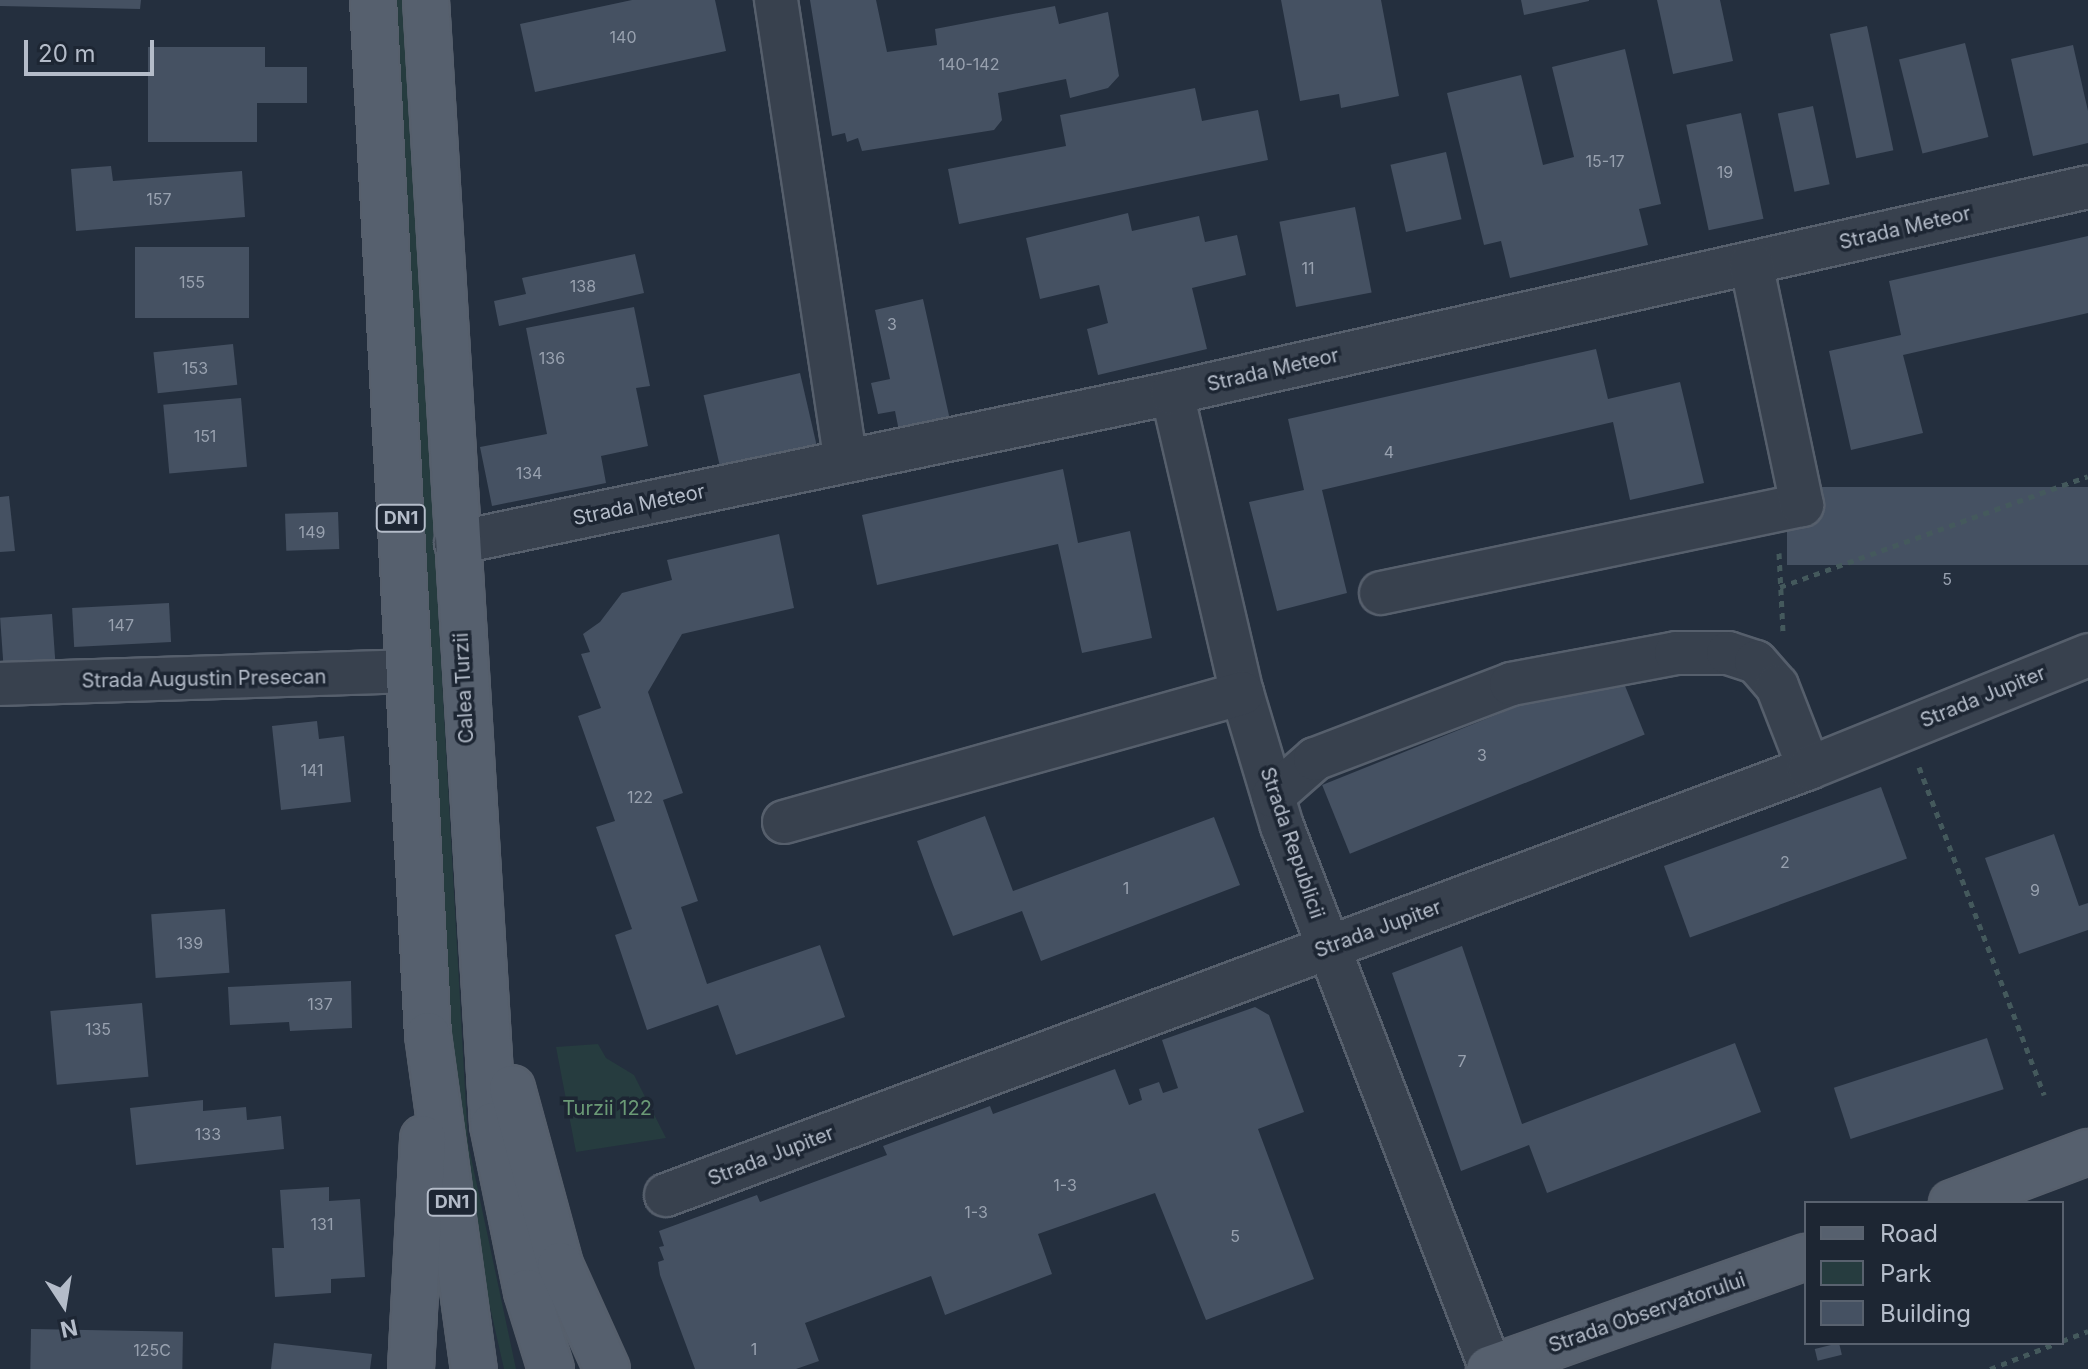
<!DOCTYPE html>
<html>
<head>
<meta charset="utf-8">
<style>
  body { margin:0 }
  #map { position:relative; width:2088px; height:1369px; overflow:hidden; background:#242f3e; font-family:Inter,sans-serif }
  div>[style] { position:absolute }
  .green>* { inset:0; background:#263c3f }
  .building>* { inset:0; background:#455162; transform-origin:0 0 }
  .path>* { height:5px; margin-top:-2.5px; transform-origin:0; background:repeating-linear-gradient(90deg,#44595c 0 6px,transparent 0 12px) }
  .roads { filter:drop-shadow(2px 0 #565f6c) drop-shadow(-2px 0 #565f6c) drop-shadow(0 2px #565f6c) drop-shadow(0 -2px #565f6c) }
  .minor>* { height:42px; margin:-21px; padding:0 21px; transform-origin:21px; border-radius:21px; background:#38414e }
  .major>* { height:44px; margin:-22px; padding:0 22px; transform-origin:22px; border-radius:22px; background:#56606e }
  span { translate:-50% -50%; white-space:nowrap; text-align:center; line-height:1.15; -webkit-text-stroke:7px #1d2633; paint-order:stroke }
  .number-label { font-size:16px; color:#98a1af }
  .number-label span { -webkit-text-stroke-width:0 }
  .shield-label span { padding:2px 6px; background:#1d2633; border:2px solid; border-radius:6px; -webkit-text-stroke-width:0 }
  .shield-label { font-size:18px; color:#b4bcc9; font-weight:700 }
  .street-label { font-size:20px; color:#b4bcc9 }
  .park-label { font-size:20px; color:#6b9a76 }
  .legend { position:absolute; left:1804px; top:1201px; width:260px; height:144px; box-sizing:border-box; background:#1d2633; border:2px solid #59626f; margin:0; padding:10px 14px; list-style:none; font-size:24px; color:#b4bcc9 }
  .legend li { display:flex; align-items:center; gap:16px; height:40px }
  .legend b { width:40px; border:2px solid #59626f }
  .north { position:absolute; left:24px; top:1265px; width:80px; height:80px; -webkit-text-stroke:6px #1d2633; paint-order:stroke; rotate:168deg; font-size:22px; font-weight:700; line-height:32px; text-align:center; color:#b4bcc9 }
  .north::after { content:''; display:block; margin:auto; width:28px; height:36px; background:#b4bcc9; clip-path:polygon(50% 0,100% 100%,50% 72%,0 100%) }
  .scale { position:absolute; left:24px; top:40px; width:130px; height:36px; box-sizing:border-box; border:4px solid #b4bcc9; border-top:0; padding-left:10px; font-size:24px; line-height:28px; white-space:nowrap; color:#b4bcc9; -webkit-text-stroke:6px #1d2633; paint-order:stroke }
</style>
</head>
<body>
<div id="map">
  <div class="green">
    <div style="clip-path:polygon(394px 0,404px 0,468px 1143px,516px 1369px,504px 1369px,471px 1223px,451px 1066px)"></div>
    <div style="clip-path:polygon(598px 1044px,606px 1058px,634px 1075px,666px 1138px,576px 1152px,556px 1047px)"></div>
  </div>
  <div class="building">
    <div style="clip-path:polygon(0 0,141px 0,140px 9px,0 6px)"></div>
    <div style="clip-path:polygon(632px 0,715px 0,726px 51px,535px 92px,520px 24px)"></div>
    <div style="clip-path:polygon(810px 0,876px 0,887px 52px,937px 45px,935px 29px,1055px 6px,1059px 24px,1108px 12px,1119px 76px,1108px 88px,1070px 98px,1066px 79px,998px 93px,1002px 120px,994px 130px,862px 151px,858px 138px,847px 142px,845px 133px,832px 136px)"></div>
    <div style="clip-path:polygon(1281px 0,1381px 0,1399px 96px,1341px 108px,1339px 94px,1300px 101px)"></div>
    <div style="clip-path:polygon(1521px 0,1589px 0,1589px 1px,1524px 15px)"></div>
    <div style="clip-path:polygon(1657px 0,1720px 0,1733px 61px,1673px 74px)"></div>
    <div style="left:1867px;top:26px;width:127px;height:38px;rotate:78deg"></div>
    <div style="left:1965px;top:43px;width:97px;height:68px;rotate:76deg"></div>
    <div style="clip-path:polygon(2073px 45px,2088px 111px,2088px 143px,2033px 156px,2011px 59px)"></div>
    <div style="clip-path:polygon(148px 47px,265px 47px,265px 67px,307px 67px,307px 103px,257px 103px,257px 142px,148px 142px)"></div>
    <div style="clip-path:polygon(1625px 49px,1661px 204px,1639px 209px,1648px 245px,1510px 278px,1501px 241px,1484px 245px,1447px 93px,1521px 75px,1543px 165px,1574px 157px,1552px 67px)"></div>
    <div style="clip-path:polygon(1195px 88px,1202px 121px,1258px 110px,1268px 160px,959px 224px,948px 169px,1066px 146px,1060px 115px)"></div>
    <div style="left:1813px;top:106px;width:80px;height:36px;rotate:78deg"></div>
    <div style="left:1741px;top:113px;width:108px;height:56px;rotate:78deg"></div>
    <div style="left:1446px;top:152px;width:69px;height:57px;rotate:77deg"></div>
    <div style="clip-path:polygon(111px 166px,113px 181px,242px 171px,245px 217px,76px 231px,71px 169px)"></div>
    <div style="left:1355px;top:207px;width:87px;height:77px;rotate:79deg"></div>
    <div style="clip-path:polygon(1128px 213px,1132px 231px,1199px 216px,1205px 242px,1237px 235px,1246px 275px,1192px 288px,1207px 349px,1098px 375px,1087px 329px,1108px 323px,1099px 285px,1040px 299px,1026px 238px)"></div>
    <div style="clip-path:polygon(2088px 236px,2088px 313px,1903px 355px,1923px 433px,1851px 450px,1829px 351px,1901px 335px,1889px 281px)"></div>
    <div style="left:135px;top:247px;width:114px;height:71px"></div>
    <div style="clip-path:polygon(635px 254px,644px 293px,499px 326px,494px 301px,526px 294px,522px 278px)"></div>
    <div style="clip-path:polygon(923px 299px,950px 420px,899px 431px,895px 411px,878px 414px,871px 383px,890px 379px,875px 310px)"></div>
    <div style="clip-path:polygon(634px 307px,650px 386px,636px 388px,648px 446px,601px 456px,606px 483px,492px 506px,480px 447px,547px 434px,526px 328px)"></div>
    <div style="left:233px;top:344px;width:41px;height:80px;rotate:84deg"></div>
    <div style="clip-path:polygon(1596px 349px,1608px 399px,1680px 382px,1704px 483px,1630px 500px,1613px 422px,1322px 490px,1347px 593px,1277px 611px,1249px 502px,1304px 490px,1288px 419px)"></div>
    <div style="left:800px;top:373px;width:73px;height:99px;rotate:77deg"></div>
    <div style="left:241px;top:398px;width:69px;height:78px;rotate:85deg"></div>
    <div style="clip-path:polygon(1063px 469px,1078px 543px,1130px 531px,1152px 638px,1082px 653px,1058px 544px,877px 585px,862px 515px)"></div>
    <div style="left:2088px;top:487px;width:78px;height:301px;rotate:90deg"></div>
    <div style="clip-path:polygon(9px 496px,15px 551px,0 552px,0 497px)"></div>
    <div style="left:338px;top:512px;width:37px;height:53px;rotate:88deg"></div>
    <div style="clip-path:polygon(779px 534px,794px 608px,682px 634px,648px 692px,683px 793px,663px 800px,698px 901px,681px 907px,707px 984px,820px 945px,845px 1017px,736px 1055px,718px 1005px,647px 1030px,615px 935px,632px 929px,596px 827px,615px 821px,578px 716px,601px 708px,581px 654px,590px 652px,583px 634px,600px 622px,622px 593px,672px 580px,667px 560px)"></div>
    <div style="left:169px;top:603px;width:39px;height:97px;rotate:87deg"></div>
    <div style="left:52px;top:614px;width:49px;height:52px;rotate:86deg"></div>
    <div style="left:1617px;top:666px;width:74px;height:318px;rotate:68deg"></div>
    <div style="clip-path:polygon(317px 721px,319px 739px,344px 736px,351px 802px,281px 810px,272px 726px)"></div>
    <div style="left:1881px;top:787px;width:76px;height:231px;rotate:70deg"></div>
    <div style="clip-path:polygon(985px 816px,1013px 891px,1214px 817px,1240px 885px,1041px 961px,1022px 911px,953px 936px,933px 885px,917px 841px)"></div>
    <div style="clip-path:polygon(2054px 834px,2079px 906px,2088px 903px,2088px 930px,2019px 954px,1985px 858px)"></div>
    <div style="left:225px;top:909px;width:64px;height:74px;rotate:86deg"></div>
    <div style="clip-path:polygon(1462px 946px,1522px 1124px,1735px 1043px,1761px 1112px,1547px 1193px,1529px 1145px,1461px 1171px,1392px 973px)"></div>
    <div style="clip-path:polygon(351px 981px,352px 1028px,290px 1031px,289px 1022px,230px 1025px,228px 987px)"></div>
    <div style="left:142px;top:1003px;width:74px;height:92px;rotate:85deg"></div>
    <div style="clip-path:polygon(1255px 1007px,1269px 1015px,1304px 1112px,1258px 1129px,1314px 1279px,1206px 1320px,1155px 1193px,1038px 1234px,1052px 1274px,945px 1315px,931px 1276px,805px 1323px,819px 1361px,796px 1369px,695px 1369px,660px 1275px,658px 1262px,664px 1260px,659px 1247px,664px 1246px,659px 1231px,757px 1195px,760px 1202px,887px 1155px,883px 1146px,990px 1106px,993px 1114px,1115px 1069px,1129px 1105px,1142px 1100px,1139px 1089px,1159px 1082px,1163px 1093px,1178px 1088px,1162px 1040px)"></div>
    <div style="left:1987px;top:1038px;width:54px;height:161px;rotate:72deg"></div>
    <div style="clip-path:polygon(203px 1100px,203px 1111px,246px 1107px,247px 1120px,281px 1116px,284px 1149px,136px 1165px,130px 1108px)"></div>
    <div style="clip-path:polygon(329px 1187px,329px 1201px,360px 1199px,365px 1277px,331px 1279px,331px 1293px,275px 1297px,272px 1248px,284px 1248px,280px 1190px)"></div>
    <div style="left:31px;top:1329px;width:152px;height:40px;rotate:1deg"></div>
    <div style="clip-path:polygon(274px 1343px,372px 1354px,370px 1369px,271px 1369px)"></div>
    <div style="left:1839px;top:1343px;width:12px;height:25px;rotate:76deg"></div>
  </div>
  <div class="path">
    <div style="left:1779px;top:553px;width:78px;rotate:87.1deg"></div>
    <div style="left:1780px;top:587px;width:327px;rotate:-19.8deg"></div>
    <div style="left:1919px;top:767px;width:351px;rotate:69.1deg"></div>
    <div style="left:2062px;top:1341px;width:28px;rotate:-21deg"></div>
    <div style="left:1990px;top:1369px;width:72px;rotate:-21.2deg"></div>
  </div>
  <div class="roads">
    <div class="minor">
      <div style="left:776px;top:0;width:466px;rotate:81.4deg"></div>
      <div style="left:1172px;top:393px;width:308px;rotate:76.9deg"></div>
      <div style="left:1242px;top:693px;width:139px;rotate:73.3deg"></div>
      <div style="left:1282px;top:826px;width:582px;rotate:68.95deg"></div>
      <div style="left:456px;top:543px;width:732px;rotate:-11.83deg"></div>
      <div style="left:1172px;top:393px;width:939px;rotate:-12.67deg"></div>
      <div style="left:1381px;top:593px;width:430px;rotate:-11.8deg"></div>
      <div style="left:1802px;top:505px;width:247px;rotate:-101.9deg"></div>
      <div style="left:0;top:684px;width:409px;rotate:-1.8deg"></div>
      <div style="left:1273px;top:796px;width:56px;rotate:-41.4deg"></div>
      <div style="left:1315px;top:759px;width:210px;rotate:-20.9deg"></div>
      <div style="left:1511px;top:684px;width:168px;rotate:-10.6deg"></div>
      <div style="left:1676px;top:653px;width:52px"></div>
      <div style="left:1728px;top:653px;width:29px;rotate:18deg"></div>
      <div style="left:1756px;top:662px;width:32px;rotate:49deg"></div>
      <div style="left:1777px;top:686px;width:88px;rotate:68.7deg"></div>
      <div style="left:784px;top:822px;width:476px;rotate:-15.7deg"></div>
      <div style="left:666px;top:1195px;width:1220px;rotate:-20.48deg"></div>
      <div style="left:1809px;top:768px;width:301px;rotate:-22deg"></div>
    </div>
    <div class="major">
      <div style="left:373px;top:0;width:1036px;rotate:86.96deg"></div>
      <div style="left:428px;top:1035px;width:337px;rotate:82.2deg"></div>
      <div style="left:426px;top:0;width:1127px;rotate:86.59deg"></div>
      <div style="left:493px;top:1125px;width:170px;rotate:78.5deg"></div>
      <div style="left:527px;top:1292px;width:81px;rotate:72.7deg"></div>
      <div style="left:512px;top:1088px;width:183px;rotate:74.8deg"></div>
      <div style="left:560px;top:1265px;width:114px;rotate:65.7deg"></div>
      <div style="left:1952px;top:1203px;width:145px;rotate:-20.6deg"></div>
      <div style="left:411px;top:1369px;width:231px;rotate:-87deg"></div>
      <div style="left:1489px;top:1369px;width:336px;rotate:-19.5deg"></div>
    </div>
  </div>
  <div class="number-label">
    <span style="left:623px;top:37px">140</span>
    <span style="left:969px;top:64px">140-142</span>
    <span style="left:1605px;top:161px">15-17</span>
    <span style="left:1725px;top:172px">19</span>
    <span style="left:159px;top:199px">157</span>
    <span style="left:1308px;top:268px">11</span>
    <span style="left:192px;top:282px">155</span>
    <span style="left:583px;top:286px">138</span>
    <span style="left:892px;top:324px">3</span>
    <span style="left:552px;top:358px">136</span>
    <span style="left:195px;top:368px">153</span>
    <span style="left:205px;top:436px">151</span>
    <span style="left:1389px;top:452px">4</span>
    <span style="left:529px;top:473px">134</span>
    <span style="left:312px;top:532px">149</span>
    <span style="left:1947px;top:579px">5</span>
    <span style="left:121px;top:625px">147</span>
    <span style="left:1482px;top:755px">3</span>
    <span style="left:312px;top:770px">141</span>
    <span style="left:640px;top:797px">122</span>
    <span style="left:1785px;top:862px">2</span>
    <span style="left:1126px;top:888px">1</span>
    <span style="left:2035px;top:890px">9</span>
    <span style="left:190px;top:943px">139</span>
    <span style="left:320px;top:1004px">137</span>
    <span style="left:98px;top:1029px">135</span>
    <span style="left:1462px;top:1061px">7</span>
    <span style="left:208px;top:1134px">133</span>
    <span style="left:1065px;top:1185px">1-3</span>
    <span style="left:976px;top:1212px">1-3</span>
    <span style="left:322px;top:1224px">131</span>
    <span style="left:1235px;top:1236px">5</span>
    <span style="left:754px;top:1349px">1</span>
    <span style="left:152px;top:1350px">125C</span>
  </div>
  <div class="shield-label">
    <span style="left:401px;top:518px">DN1</span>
    <span style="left:452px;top:1202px">DN1</span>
  </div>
  <div class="street-label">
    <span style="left:1905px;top:228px;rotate:-13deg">Strada Meteor</span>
    <span style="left:1273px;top:370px;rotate:-13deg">Strada Meteor</span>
    <span style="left:639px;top:505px;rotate:-12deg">Strada Meteor</span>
    <span style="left:204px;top:679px;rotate:-1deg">Strada Augustin Presecan</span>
    <span style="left:464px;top:688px;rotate:-93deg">Calea Turzii</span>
    <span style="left:1983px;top:697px;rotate:-22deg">Strada Jupiter</span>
    <span style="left:1292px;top:843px;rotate:71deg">Strada Republicii</span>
    <span style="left:1378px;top:929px;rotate:-20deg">Strada Jupiter</span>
    <span style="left:771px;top:1156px;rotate:-21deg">Strada Jupiter</span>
    <span style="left:1647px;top:1313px;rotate:-19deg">Strada Observatorului</span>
  </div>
  <div class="park-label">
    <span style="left:607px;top:1108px">Turzii 122</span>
  </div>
  <ul class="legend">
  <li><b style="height:10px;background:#56606e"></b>Road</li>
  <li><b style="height:22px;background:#263c3f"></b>Park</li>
  <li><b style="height:22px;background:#455162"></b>Building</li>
  </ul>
  <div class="north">N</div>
  <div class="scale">20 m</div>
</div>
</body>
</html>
